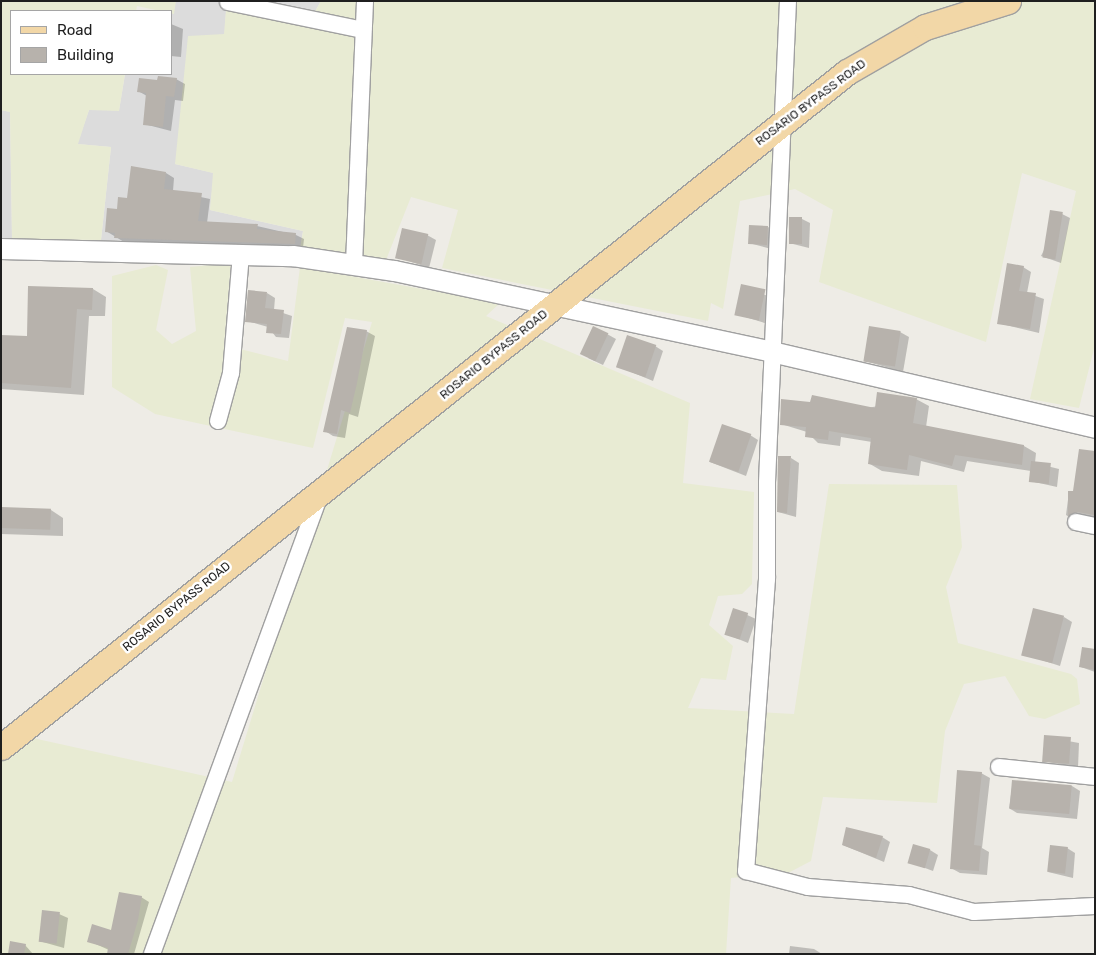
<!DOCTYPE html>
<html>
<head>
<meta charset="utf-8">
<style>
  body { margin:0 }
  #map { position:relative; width:1096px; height:955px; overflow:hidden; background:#eeece6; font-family:Rubik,sans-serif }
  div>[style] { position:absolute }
  .residential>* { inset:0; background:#dcdcdc }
  .farmland>* { inset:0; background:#e8ebd3 }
  .shadow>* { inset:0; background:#0003 }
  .building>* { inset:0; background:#b7b2ac; transform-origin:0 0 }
  .roads { filter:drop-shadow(1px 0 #a0a0a0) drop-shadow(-1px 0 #a0a0a0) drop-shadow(0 1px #a0a0a0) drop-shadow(0 -1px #a0a0a0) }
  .minor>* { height:16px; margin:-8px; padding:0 8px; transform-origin:8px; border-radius:8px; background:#fff }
  .tertiary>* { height:20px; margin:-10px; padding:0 10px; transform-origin:10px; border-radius:10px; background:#fff }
  .primary>* { height:25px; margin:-12.5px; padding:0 12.5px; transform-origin:12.5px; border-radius:12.5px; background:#f2d7a7 }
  span { translate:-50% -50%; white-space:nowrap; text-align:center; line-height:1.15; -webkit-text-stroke:5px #fff; paint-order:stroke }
  .street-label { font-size:12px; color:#1f1f1f }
  .frame { position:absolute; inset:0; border:2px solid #1f1f1f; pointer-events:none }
  .legend { position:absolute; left:10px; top:10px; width:162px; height:65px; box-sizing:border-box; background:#fff; border:1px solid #a5a5a5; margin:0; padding:6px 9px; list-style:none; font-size:15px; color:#1f1f1f }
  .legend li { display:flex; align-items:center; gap:10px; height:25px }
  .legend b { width:25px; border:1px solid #a5a5a5 }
</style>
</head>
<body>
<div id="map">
  <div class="residential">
    <div style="clip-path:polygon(176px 1px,321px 1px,309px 22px,226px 11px,225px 34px,175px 164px,214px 173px,210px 210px,303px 231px,300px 249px,101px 240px,111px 147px,77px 144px,89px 110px,119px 110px,125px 74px,171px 74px,171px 13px)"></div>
    <div style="clip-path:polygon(1px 110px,10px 112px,12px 239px,1px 239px)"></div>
  </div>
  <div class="farmland">
    <div style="clip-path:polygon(1px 1px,176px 1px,174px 14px,137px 6px,136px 11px,11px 11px,11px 74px,125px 74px,119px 111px,89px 110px,78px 144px,111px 147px,101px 240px,12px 239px,10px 112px,1px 110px)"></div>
    <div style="clip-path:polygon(321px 1px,1095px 1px,1095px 345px,1079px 408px,1030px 399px,1076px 191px,1022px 173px,986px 342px,819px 282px,833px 210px,795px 189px,740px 201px,723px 309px,711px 303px,708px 321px,442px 268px,458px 210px,411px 197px,386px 260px,300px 249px,303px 231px,210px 210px,213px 173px,175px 164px,188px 36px,224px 34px,226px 10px,309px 22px)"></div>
    <div style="clip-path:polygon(231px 263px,224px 345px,288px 361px,300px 267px,500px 303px,486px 316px,690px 403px,683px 483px,754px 492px,752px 584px,742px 594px,718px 596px,709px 625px,733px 646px,726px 680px,701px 678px,688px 708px,794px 714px,829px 484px,957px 485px,962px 547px,946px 587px,958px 643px,1071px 674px,1077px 679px,1080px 704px,1045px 719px,1029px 716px,1005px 676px,964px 684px,945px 731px,937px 803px,823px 797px,811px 861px,790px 872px,731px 878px,726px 954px,1px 954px,1px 731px,232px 782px,372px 322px,345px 318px,313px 448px,155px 414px,112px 387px,112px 276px,156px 265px,168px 270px,156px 330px,172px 344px,196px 331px,190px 267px)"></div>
  </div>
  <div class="shadow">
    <div style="clip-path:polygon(263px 1px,276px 1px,275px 4px)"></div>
    <div style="clip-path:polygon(171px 24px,183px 29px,181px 57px,171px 56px)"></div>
    <div style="clip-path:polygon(176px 79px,185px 84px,183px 101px,175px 100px,171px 131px,144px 124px,147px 96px,138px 91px)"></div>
    <div style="clip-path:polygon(166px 173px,174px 178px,173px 191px,210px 199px,207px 223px,257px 226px,296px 235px,304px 239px,303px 248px,124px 242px,106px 231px,128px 199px)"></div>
    <div style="clip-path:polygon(1062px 214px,1070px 218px,1061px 263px,1041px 256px)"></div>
    <div style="clip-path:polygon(802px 219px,810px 223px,809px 248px,789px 243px)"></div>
    <div style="clip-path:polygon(768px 227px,776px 232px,775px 250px,749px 243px)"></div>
    <div style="clip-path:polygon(427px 235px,436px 240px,429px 268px,397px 257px)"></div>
    <div style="clip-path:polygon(1023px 267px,1031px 272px,1027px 293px,1044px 299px,1039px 333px,998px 323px)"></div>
    <div style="clip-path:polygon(742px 286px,773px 298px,768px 324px,736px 314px)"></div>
    <div style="clip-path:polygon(93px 289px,106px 297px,105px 316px,89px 316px,84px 395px,1px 389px,1px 336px,28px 337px)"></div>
    <div style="clip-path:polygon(267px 293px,275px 298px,274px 310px,292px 316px,289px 338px,276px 337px,268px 327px,247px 321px)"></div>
    <div style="clip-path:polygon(366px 331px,375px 336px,358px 417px,349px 414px,345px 438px,333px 436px,325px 431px)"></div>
    <div style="clip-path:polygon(900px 332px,909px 337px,903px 372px,865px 361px)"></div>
    <div style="clip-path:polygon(607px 334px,616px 339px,603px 365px,588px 358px)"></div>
    <div style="clip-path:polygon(655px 346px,663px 351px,653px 381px,617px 366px)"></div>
    <div style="clip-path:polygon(916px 399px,929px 406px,926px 427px,1024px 446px,1036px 453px,1035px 463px,1059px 469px,1057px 487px,1030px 481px,1031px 471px,967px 461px,964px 472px,921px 461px,919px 476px,882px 471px,870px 464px,872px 442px,841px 437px,840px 446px,818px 443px,807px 432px,781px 424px)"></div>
    <div style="clip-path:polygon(750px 435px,758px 440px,746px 476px,710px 462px)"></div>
    <div style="clip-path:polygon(1095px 452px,1095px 518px,1074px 520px,1066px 515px,1069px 492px,1074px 493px)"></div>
    <div style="clip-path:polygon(791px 458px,799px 463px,796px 517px,778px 512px)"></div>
    <div style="clip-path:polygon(1px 508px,51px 510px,63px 518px,63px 536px,1px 534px)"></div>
    <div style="clip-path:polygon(734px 609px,756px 619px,748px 643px,726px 634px)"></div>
    <div style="clip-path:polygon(1064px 617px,1072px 622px,1060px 666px,1023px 654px)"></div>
    <div style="clip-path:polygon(1095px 651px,1095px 672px,1081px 667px)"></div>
    <div style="clip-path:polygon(1046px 737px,1079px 743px,1078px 768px,1044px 761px)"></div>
    <div style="clip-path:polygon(981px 773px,990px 778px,982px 848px,989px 852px,987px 875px,960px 873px,951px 868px)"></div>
    <div style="clip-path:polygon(1013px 781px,1072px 786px,1080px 791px,1077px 819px,1017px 813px,1009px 808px)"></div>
    <div style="clip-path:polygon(882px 837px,890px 842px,884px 862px,843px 845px)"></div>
    <div style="clip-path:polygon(1067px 848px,1075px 853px,1073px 878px,1048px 872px)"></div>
    <div style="clip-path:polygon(930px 850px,938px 855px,933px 871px,909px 862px)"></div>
    <div style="clip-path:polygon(141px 897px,149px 902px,134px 954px,108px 954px,109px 950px,89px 941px,112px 931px)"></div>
    <div style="clip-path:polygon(59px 914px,68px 918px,64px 948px,39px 941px)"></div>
    <div style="clip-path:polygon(25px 945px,33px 954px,10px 954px)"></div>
    <div style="clip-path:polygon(790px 946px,814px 949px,822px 954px,789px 954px)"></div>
  </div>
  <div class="building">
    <div style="clip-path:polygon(158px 76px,177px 78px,174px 97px,166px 96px,163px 127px,143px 125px,146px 93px,137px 92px,139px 78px,157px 80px)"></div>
    <div style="clip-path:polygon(131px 166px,166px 172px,164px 189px,202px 193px,198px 221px,258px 224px,257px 229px,296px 233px,295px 244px,114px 238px,115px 233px,105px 232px,107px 208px,117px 209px,118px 197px,127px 198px)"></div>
    <div style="left:1050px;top:210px;width:13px;height:48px;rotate:9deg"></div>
    <div style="left:789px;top:217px;width:13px;height:27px"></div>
    <div style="left:749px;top:225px;width:19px;height:19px;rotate:3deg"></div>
    <div style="left:402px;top:228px;width:27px;height:31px;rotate:13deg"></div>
    <div style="clip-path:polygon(1007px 263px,1024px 266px,1019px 291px,1036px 293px,1030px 329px,997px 324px)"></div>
    <div style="left:741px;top:284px;width:25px;height:32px;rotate:12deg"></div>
    <div style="clip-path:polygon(28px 286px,93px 288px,92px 310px,77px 309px,71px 388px,1px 383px,1px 335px,27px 336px)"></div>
    <div style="clip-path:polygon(248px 290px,267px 292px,265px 308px,284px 310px,281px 334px,266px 333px,267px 324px,245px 322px)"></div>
    <div style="left:593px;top:326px;width:17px;height:31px;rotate:25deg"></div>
    <div style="left:869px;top:326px;width:32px;height:36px;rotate:9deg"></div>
    <div style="clip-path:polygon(347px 327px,367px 330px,357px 383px,350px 413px,341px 410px,337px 434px,323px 432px)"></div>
    <div style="left:627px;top:335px;width:31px;height:34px;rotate:19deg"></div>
    <div style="clip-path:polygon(877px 392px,917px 398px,913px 423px,1024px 445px,1022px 465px,955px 455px,952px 466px,909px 455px,907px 470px,868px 464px,871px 438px,829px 431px,828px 440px,805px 437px,806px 427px,780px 425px,781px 399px,810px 402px,812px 395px,875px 408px)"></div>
    <div style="left:722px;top:424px;width:31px;height:40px;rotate:19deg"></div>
    <div style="clip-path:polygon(1079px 449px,1095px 451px,1095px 509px,1094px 515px,1078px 512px,1068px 517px,1068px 491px,1073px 491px)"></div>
    <div style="clip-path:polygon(778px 456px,791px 456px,787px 513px,777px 512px)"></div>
    <div style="left:1031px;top:461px;width:20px;height:21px;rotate:6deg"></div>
    <div style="left:1px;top:507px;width:50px;height:21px;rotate:2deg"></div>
    <div style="left:733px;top:608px;width:16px;height:28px;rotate:18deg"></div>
    <div style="left:1033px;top:608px;width:32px;height:49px;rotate:14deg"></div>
    <div style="clip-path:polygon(1082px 647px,1095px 649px,1095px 670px,1079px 667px)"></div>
    <div style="left:1044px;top:735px;width:27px;height:27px;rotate:4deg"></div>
    <div style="clip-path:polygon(957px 770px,982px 772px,974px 845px,981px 846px,979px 871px,950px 869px)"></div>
    <div style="left:1012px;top:780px;width:60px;height:29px;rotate:5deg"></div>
    <div style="clip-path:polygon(846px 827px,883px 836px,876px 858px,842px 845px)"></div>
    <div style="left:913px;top:844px;width:18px;height:20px;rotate:16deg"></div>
    <div style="left:1050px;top:845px;width:18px;height:27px;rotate:6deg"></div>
    <div style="clip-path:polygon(119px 892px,142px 896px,138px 920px,128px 954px,107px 954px,108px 948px,87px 942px,92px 924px,111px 930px)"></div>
    <div style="left:42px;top:910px;width:18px;height:32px;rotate:6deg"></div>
    <div style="clip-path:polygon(10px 941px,26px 944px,24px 954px,8px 954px)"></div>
  </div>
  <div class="roads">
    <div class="minor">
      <div style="left:788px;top:1px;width:482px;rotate:92.5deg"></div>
      <div style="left:767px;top:483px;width:96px;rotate:90deg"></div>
      <div style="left:767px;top:579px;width:293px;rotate:94.1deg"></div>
      <div style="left:746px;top:871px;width:64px;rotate:14.5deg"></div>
      <div style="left:808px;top:887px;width:101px;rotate:4.5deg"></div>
      <div style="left:909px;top:895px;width:67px;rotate:14.7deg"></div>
      <div style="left:974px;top:912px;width:121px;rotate:-2.8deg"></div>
      <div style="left:228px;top:2px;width:138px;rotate:11.7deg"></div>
      <div style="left:354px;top:264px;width:263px;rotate:-87.6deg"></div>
      <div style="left:218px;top:421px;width:50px;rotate:-74.8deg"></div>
      <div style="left:231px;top:373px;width:118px;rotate:-85.2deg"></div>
      <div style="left:1076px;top:522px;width:19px;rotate:12deg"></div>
      <div style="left:999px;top:767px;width:97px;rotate:5.9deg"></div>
      <div style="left:152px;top:954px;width:490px;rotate:-69.9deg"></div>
    </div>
    <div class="tertiary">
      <div style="left:1px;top:249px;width:292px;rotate:1.4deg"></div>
      <div style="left:293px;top:256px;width:103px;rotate:8.4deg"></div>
      <div style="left:395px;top:271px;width:386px;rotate:12.1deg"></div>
      <div style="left:772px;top:352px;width:332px;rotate:13.2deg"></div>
    </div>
    <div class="primary">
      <div style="left:1px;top:747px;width:1082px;rotate:-38.59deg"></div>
      <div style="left:847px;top:72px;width:90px;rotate:-30deg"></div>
      <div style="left:925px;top:27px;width:87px;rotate:-17.4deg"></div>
    </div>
  </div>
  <div class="street-label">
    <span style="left:811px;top:103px;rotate:-37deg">ROSARIO BYPASS ROAD</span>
    <span style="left:494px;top:355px;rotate:-39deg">ROSARIO BYPASS ROAD</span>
    <span style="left:177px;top:607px;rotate:-39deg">ROSARIO BYPASS ROAD</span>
  </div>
  <div class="frame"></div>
  <ul class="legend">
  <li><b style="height:6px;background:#f2d7a7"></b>Road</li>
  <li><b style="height:14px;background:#b7b2ac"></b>Building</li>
  </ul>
</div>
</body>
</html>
